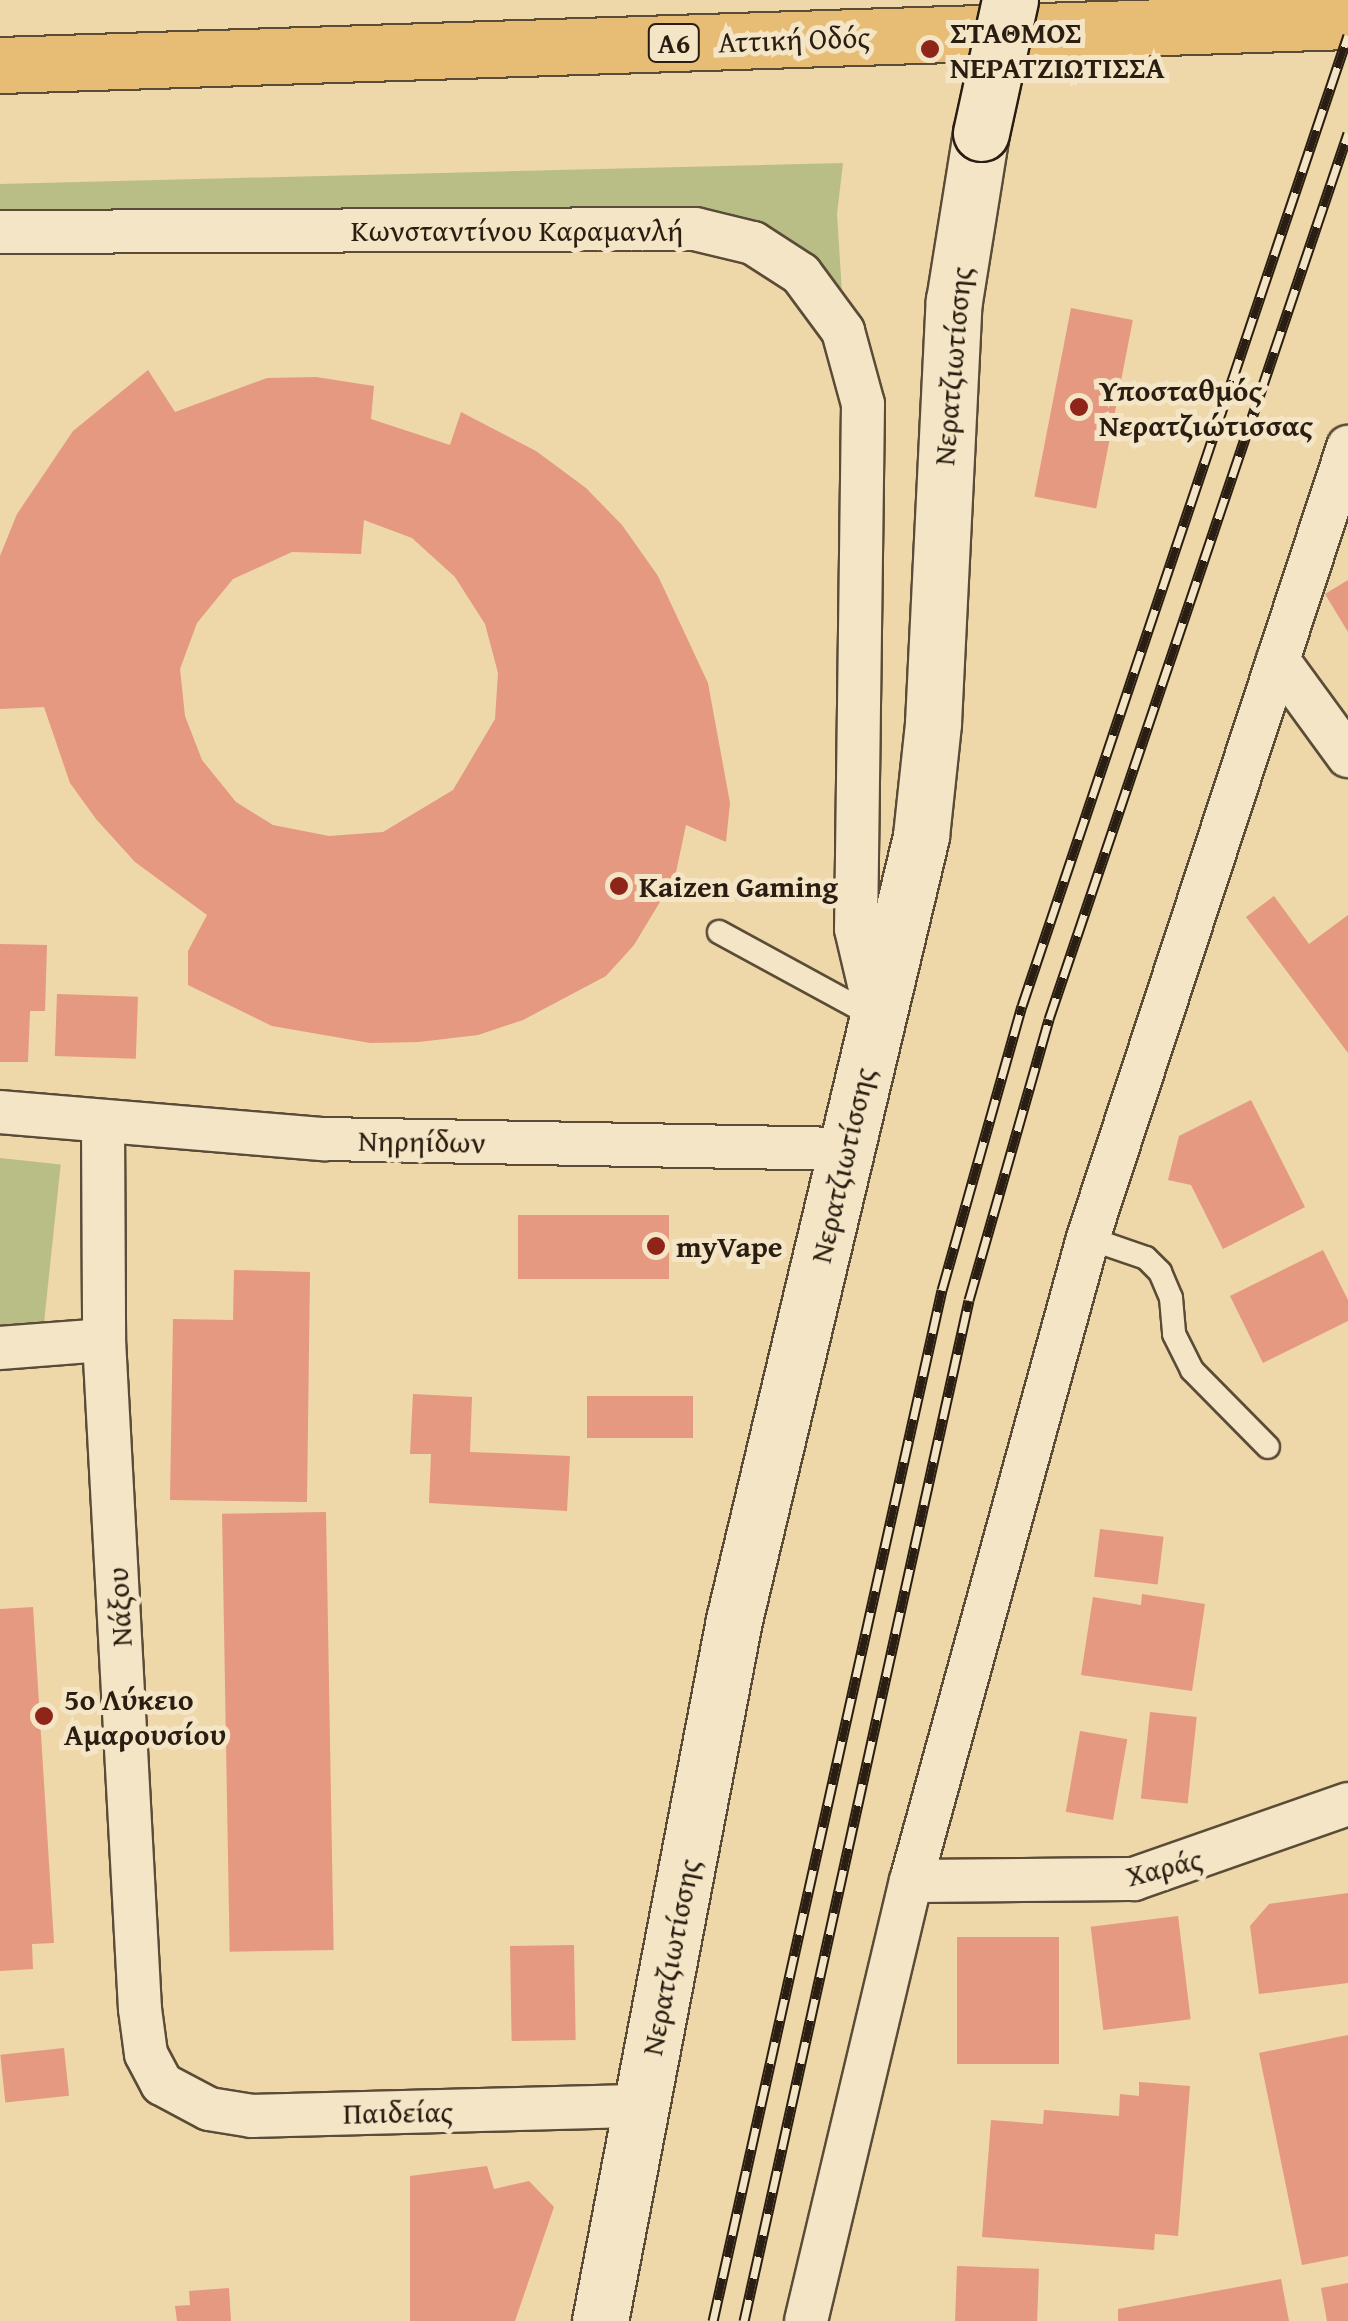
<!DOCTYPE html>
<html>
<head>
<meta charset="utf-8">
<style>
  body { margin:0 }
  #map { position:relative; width:1348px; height:2321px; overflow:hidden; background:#eed7a8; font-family:"Gentium Book Plus",serif }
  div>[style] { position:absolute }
  .green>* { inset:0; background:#b9be87; transform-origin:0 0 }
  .building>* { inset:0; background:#e59980; transform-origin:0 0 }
  .roads { filter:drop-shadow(2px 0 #5a4c37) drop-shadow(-2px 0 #5a4c37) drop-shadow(0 2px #5a4c37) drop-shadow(0 -2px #5a4c37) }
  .lane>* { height:22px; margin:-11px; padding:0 11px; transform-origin:11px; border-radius:11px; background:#f4e5c6 }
  .street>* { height:42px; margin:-21px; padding:0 21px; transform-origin:21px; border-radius:21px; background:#f4e5c6 }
  .secondary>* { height:55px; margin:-27.5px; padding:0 27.5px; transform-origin:27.5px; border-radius:27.5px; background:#f4e5c6 }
  .highway>* { height:55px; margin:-27.5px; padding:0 27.5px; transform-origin:27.5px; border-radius:27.5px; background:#e7bc74 }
  .rail>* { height:11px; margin-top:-5.5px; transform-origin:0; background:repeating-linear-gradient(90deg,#f4e5c6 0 22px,#291e11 0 44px); box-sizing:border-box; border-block:2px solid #291e11 }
  .bridges { filter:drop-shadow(2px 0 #291e11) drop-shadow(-2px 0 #291e11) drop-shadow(0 2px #291e11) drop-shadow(0 -2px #291e11) }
  .secondary-bridge>* { height:55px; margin:-27.5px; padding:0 27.5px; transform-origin:27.5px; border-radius:27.5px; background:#f4e5c6 }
  .dots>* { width:28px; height:28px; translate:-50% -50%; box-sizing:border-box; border:5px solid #f4e5c6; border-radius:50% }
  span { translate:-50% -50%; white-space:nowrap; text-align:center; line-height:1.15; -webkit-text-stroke:10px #f4e5c6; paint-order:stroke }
  .shield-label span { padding:2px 8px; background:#f4e5c6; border:2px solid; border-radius:8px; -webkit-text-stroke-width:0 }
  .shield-label { font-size:28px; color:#291e11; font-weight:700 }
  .poi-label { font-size:30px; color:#291e11; font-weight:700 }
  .left { translate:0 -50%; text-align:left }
  .street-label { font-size:30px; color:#291e11 }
</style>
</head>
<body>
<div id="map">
  <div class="green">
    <div style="clip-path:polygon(843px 163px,837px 214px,843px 308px,783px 244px,726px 212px,655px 207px,0 218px,0 184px)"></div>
    <div style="left:0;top:1158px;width:61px;height:173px;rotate:6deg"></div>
  </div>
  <div class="building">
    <div style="left:1071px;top:308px;width:63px;height:192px;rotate:11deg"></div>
    <div style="clip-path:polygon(evenodd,148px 370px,175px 412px,267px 378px,316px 377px,374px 386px,371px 419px,450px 445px,461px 412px,536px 451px,586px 488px,622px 525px,658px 576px,708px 683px,730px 803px,726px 842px,686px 825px,675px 877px,634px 945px,606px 976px,523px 1020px,478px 1035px,419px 1042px,370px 1043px,272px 1026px,188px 985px,188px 951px,207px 915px,135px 862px,96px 819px,70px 783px,44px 707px,0 709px,0 556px,17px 514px,73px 431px,148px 370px,364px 520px,412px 538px,455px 577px,485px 624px,498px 673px,495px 719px,453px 790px,383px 832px,329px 836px,273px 825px,236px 802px,202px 760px,185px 716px,180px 669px,197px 623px,233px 579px,292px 552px,361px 554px,364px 520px)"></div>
    <div style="clip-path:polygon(1348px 580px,1348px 632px,1325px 594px)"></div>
    <div style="clip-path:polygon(1274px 896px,1309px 944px,1348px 915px,1348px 1053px,1246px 917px)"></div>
    <div style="clip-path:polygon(0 944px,47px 945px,45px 1011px,30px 1011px,28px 1062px,0 1062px)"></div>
    <div style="left:57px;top:994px;width:81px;height:62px;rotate:2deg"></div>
    <div style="clip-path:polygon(1251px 1100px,1305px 1207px,1223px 1249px,1191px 1185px,1168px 1180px,1179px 1136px)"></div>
    <div style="left:518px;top:1215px;width:151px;height:64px"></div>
    <div style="clip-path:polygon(1323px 1250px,1348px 1300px,1348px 1321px,1263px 1363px,1230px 1296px)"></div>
    <div style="clip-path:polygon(234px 1270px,310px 1272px,307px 1502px,170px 1500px,173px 1319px,233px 1320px)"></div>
    <div style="clip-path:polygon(413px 1394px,472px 1397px,470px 1452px,570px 1456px,567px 1511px,429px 1503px,431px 1454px,410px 1454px)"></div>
    <div style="left:693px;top:1396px;width:42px;height:106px;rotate:90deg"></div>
    <div style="left:326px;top:1512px;width:438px;height:104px;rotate:89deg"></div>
    <div style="left:1100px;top:1529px;width:64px;height:48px;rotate:7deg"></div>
    <div style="clip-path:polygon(1142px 1594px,1205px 1604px,1192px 1691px,1081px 1675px,1093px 1597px,1141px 1605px)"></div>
    <div style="clip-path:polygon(33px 1607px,54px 1943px,32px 1944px,33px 1969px,0 1971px,0 1609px)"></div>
    <div style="left:1150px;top:1712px;width:47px;height:87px;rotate:6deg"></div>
    <div style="left:1080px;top:1731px;width:48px;height:82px;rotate:10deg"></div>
    <div style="clip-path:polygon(1348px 1893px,1348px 1983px,1259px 1994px,1250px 1926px,1269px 1904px)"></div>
    <div style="left:1178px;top:1916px;width:104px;height:88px;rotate:83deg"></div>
    <div style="left:1059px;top:1937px;width:127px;height:102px;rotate:90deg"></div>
    <div style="left:574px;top:1945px;width:95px;height:64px;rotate:89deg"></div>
    <div style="clip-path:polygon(1348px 2035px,1348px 2256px,1302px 2265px,1259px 2053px)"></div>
    <div style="left:64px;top:2048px;width:48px;height:64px;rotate:84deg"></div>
    <div style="clip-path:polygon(1139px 2082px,1190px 2086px,1178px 2236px,1155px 2234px,1154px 2250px,982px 2237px,991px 2120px,1043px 2124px,1044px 2110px,1119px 2116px,1120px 2094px,1139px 2096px)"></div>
    <div style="clip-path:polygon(487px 2166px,494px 2189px,529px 2181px,554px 2207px,515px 2321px,410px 2321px,410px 2176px)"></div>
    <div style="left:957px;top:2266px;width:82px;height:55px;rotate:2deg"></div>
    <div style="clip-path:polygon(1281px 2279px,1289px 2321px,1118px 2321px,1118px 2309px)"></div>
    <div style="clip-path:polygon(1348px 2283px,1348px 2321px,1327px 2321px,1321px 2288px)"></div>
    <div style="clip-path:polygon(229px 2288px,231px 2321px,177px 2321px,175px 2306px,190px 2305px,189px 2291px)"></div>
  </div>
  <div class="roads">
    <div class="lane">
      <div style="left:719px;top:932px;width:180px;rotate:28.6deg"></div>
      <div style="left:1088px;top:1238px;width:61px;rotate:19deg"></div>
      <div style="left:1146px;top:1258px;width:20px;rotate:45deg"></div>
      <div style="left:1160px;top:1272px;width:28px;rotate:67deg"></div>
      <div style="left:1171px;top:1298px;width:36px;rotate:85deg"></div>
      <div style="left:1174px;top:1334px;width:40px;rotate:63.4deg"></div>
      <div style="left:1192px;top:1370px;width:108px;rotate:45.4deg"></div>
    </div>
    <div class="street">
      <div style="left:0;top:232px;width:695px;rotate:-0.25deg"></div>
      <div style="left:695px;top:229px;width:60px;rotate:13.6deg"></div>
      <div style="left:753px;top:243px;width:57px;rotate:32.9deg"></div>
      <div style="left:801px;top:274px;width:71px;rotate:53.6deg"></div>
      <div style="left:843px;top:331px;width:76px;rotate:74.7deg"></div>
      <div style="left:863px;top:404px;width:525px;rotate:90.76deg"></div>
      <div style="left:856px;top:929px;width:91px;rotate:76.7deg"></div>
      <div style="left:1278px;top:660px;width:119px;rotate:53.9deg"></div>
      <div style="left:0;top:1112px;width:325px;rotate:4.8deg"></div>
      <div style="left:324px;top:1139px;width:522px;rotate:1.1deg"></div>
      <div style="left:103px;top:1125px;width:215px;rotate:89.7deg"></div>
      <div style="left:104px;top:1340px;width:670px;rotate:86.92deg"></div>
      <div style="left:140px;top:2009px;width:45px;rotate:82.4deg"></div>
      <div style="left:146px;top:2054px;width:34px;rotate:62deg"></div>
      <div style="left:162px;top:2084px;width:53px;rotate:28deg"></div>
      <div style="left:209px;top:2109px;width:44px;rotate:9.2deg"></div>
      <div style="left:252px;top:2116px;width:389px;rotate:-1.5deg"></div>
      <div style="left:0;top:1348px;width:104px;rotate:-4.4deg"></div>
      <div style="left:911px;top:1881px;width:223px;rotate:-0.5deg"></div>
      <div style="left:1134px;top:1879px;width:227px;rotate:-19.3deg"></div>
      <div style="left:806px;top:2321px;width:452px;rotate:-76.6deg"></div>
      <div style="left:911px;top:1881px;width:667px;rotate:-74.61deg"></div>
      <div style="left:1088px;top:1238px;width:833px;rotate:-71.8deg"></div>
    </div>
    <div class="secondary">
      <div style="left:600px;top:2321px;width:714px;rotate:-79.18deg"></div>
      <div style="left:734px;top:1620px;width:806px;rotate:-76.58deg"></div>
      <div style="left:921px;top:836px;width:114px;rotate:-83.9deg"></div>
      <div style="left:933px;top:723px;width:423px;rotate:-87.2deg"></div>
      <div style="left:954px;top:301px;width:170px;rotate:-80.9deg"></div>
    </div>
    <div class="highway">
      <div style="left:0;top:65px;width:1349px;rotate:-1.87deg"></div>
    </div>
  </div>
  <div class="rail">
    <div style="left:713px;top:2321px;width:1056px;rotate:-77.48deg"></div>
    <div style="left:942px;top:1290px;width:295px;rotate:-74.3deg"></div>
    <div style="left:1022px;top:1006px;width:1024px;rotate:-71.44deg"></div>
    <div style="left:744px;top:2321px;width:1045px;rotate:-77.57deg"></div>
    <div style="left:969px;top:1300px;width:292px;rotate:-74.1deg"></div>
    <div style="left:1049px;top:1019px;width:935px;rotate:-71.35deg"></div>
  </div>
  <div class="bridges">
    <div class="secondary-bridge">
      <div style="left:981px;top:133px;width:136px;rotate:-77.7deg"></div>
    </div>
  </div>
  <div class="dots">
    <div style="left:930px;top:49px;background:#8f2418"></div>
    <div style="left:1079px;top:407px;background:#8f2418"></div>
    <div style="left:619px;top:886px;background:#8f2418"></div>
    <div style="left:656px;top:1246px;background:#8f2418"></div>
    <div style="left:44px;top:1716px;background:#8f2418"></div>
  </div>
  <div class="shield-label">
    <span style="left:674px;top:43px">Α6</span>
  </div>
  <div class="poi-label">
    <span class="left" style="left:950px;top:49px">ΣΤΑΘΜΟΣ<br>ΝΕΡΑΤΖΙΩΤΙΣΣΑ</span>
    <span class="left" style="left:1099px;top:407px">Υποσταθμός<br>Νερατζιώτισσας</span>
    <span class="left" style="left:639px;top:886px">Kaizen Gaming</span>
    <span class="left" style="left:676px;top:1246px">myVape</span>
    <span class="left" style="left:64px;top:1716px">5ο Λύκειο<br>Αμαρουσίου</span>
  </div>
  <div class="street-label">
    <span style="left:794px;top:39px;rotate:-2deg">Αττική Οδός</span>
    <span style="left:517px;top:230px">Κωνσταντίνου Καραμανλή</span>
    <span style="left:952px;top:366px;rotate:-85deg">Νερατζιωτίσσης</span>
    <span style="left:422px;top:1141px;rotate:1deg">Νηρηίδων</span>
    <span style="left:842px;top:1165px;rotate:-77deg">Νερατζιωτίσσης</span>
    <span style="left:119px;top:1607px;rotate:-93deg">Νάξου</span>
    <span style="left:1164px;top:1867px;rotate:-14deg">Χαράς</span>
    <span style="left:670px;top:1957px;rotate:-79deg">Νερατζιωτίσσης</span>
    <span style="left:398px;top:2112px;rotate:-1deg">Παιδείας</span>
  </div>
</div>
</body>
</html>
